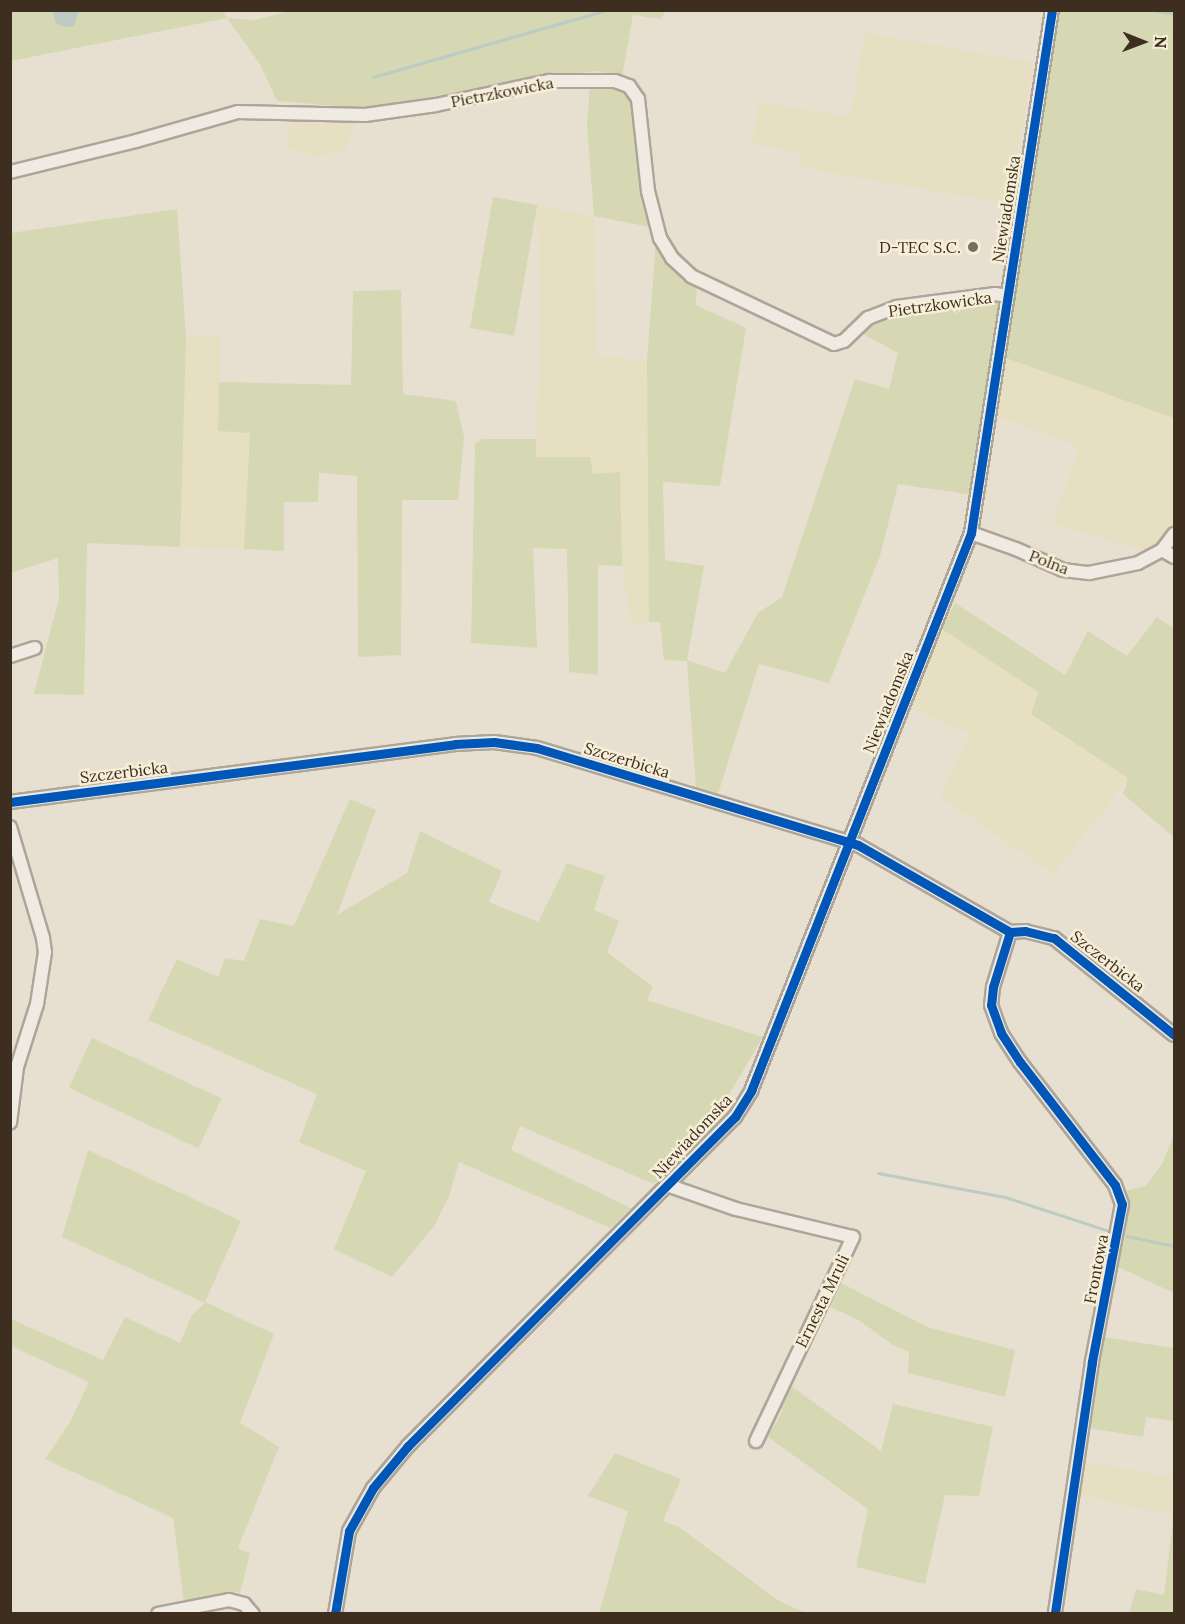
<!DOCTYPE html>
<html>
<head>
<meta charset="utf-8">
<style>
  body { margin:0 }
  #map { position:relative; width:1185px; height:1624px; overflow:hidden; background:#e7e0d1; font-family:Lora,serif }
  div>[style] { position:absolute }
  .farmland>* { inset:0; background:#e6dfc2 }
  .green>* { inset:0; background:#d6d7b3; transform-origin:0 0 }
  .water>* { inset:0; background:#bcccc2 }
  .stream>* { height:3px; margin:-1.5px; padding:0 1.5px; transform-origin:1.5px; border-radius:1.5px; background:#bcccc2 }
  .roads { filter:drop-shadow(2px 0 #ada599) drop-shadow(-2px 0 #ada599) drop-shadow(0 2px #ada599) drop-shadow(0 -2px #ada599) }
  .street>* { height:12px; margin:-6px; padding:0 6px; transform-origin:6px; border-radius:6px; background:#efebe3 }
  .cycleway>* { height:9px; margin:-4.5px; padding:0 4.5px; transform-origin:4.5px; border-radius:4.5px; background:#0057b8 }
  .dots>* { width:16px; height:16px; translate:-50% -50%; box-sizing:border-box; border:3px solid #f7eed8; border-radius:50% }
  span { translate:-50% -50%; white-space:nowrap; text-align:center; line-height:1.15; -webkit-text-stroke:5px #f7eed8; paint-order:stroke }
  .street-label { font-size:16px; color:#3d2e20 }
  .poi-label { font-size:16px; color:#3d2e20 }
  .right { translate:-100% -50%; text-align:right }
  .frame { position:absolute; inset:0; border:12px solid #3d2e20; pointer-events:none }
  .north { position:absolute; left:1113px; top:12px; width:60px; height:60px; -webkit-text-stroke:4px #f7eed8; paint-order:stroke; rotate:91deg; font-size:16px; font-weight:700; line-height:24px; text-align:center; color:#3d2e20 }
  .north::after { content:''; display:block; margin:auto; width:21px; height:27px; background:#3d2e20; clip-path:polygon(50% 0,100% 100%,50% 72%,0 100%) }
</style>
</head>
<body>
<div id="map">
  <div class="farmland">
    <div style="clip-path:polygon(865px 33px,1033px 62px,1010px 204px,801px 168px,798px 152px,752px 144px,759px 102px,850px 117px)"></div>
    <div style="clip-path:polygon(290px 121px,354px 122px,346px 150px,318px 157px,285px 147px)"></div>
    <div style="clip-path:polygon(537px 205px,594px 216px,597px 356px,647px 360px,649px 622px,631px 624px,622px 566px,592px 474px,536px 457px,540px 330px)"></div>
    <div style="clip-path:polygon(186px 337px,221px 338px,218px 431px,250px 432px,244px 549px,180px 547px)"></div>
    <div style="clip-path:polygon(1006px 358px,1174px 418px,1174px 524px,1164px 543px,1150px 553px,1052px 523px,1079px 447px,997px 416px)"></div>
    <div style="clip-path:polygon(942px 629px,1038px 692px,1031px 714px,1128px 779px,1054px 874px,940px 797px,969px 734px,907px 706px)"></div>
    <div style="clip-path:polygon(1085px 1462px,1174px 1477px,1174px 1516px,1080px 1495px)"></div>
  </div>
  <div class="green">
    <div style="clip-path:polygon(223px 10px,227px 18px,254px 20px,295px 10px,666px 11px,660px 19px,633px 15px,622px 77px,596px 71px,519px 80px,442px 99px,372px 109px,277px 101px,260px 64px,227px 18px,11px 61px,11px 11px)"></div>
    <div style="clip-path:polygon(1060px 11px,1174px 11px,1174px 418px,1006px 358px)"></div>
    <div style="clip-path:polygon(590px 85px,608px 85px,622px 91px,632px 103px,650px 227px,594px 216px,587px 126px)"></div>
    <div style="left:493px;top:197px;width:45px;height:133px;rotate:10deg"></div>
    <div style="clip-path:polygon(177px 209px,186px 337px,180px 547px,87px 543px,84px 695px,34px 694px,59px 598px,58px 558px,11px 573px,11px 233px)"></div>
    <div style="clip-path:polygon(656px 242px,682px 281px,697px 284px,696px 305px,746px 328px,720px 486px,663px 482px,665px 560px,704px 566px,687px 660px,725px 673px,758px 613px,782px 597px,855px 379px,889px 389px,898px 353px,861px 333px,875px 320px,889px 316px,994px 299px,1000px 305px,973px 495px,898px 484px,880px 556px,829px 683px,759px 664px,718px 794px,696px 789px,687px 661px,664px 660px,660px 622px,649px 622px,647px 360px)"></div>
    <div style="clip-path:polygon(401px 290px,403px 394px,456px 401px,464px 437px,458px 500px,402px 500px,401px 655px,358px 657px,357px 476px,319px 473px,318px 502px,284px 502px,284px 551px,244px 549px,250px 433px,218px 431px,219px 382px,351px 385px,353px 291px)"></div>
    <div style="clip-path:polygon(482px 439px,536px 439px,536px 457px,590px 457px,593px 474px,620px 472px,622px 566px,598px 565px,598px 675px,569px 672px,567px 549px,533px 548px,537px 648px,471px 643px,475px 444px)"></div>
    <div style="clip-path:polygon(955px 603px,1065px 675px,1088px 631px,1127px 656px,1157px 617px,1174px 629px,1174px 837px,1123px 794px,1128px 778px,1031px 714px,1038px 692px,942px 629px)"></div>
    <div style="clip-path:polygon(350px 799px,376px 810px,337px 915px,407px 873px,420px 831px,502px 871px,489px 902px,538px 922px,567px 863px,605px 876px,594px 910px,619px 921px,607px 952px,653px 987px,647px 1000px,763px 1037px,714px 1120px,654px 1184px,520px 1126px,511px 1150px,631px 1208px,610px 1228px,459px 1162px,449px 1196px,435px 1225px,392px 1277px,334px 1249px,366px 1171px,299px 1142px,317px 1094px,148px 1020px,177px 959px,218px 977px,225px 958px,244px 961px,260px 919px,294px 926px)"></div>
    <div style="left:92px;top:1038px;width:143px;height:55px;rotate:25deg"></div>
    <div style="clip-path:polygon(1174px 1135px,1174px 1293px,1116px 1266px,1124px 1242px,1128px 1209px,1124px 1191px,1146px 1186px,1162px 1164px)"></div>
    <div style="clip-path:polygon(88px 1150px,241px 1221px,205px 1302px,274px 1334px,240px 1423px,279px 1447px,238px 1548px,250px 1553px,240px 1593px,234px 1592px,184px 1602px,173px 1518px,45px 1459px,70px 1422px,89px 1382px,11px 1346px,11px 1319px,103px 1360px,125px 1317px,180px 1343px,192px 1315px,205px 1303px,62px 1237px)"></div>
    <div style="clip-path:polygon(837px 1281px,927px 1327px,1015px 1350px,1005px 1397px,908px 1373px,909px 1352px,893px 1345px,860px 1321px,826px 1305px)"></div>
    <div style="clip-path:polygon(1103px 1337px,1174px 1348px,1174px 1421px,1146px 1417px,1143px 1437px,1089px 1428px)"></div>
    <div style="clip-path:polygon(787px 1383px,881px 1451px,893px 1404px,993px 1427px,979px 1496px,945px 1495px,925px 1584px,856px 1567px,868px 1509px,768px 1437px,782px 1412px,779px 1401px)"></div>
    <div style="clip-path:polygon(615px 1453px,681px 1479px,663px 1521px,679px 1527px,779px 1601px,806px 1613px,599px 1613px,628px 1511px,588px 1496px)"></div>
    <div style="clip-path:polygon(1174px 1512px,1174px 1613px,1129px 1613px,1136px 1589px,1164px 1595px)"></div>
  </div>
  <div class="water">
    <div style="clip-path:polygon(79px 11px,74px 26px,65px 27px,56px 23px,52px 12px)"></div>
  </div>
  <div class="stream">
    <div style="left:1152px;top:10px;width:22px;rotate:10deg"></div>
    <div style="left:373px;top:77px;width:243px;rotate:-16deg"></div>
    <div style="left:878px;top:1173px;width:129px;rotate:10.7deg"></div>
    <div style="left:1005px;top:1197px;width:109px;rotate:18.1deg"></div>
    <div style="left:1127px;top:1236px;width:48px;rotate:12deg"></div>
  </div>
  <div class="roads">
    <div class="street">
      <div style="left:10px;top:172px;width:130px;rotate:-13.8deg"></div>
      <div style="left:136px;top:141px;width:106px;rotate:-15.9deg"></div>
      <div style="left:238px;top:112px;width:127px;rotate:1.4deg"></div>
      <div style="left:365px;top:115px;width:72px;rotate:-8deg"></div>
      <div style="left:436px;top:105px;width:116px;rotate:-12deg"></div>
      <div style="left:549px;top:81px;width:66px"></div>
      <div style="left:615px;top:81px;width:15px;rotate:20deg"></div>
      <div style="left:629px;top:86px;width:16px;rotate:55deg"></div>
      <div style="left:638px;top:99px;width:93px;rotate:83.8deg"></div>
      <div style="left:648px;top:191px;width:49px;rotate:75.7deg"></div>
      <div style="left:660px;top:238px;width:23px;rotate:59deg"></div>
      <div style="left:672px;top:258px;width:26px;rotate:43deg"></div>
      <div style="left:691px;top:276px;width:158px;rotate:25.4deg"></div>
      <div style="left:834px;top:344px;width:10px;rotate:-17deg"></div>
      <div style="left:844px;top:341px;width:33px;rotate:-44deg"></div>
      <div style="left:868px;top:318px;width:30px;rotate:-21deg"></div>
      <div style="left:896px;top:307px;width:100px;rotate:-7.5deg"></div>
      <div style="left:995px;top:294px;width:13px;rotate:9deg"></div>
      <div style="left:971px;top:533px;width:48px;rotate:19.6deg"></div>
      <div style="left:1016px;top:549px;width:51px;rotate:24.1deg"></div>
      <div style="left:1063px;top:570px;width:26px;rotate:7deg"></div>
      <div style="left:1089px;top:573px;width:50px;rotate:-11.5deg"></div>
      <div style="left:1138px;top:563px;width:27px;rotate:-28deg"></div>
      <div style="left:1162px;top:550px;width:20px;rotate:-53deg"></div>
      <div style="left:1162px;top:550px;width:14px;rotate:30deg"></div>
      <div style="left:10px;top:656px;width:26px;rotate:-18deg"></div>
      <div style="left:10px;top:802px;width:449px;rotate:-7.4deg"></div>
      <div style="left:455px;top:744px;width:39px;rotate:-3deg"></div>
      <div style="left:494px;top:742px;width:43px;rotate:7.9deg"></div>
      <div style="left:537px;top:748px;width:335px;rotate:16.8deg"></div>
      <div style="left:858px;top:845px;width:175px;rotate:29.8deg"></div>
      <div style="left:1010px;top:932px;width:15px;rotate:-4deg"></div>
      <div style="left:1025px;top:931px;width:30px;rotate:14deg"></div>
      <div style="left:1054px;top:938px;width:154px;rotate:38.9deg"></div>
      <div style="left:10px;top:827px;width:116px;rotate:73.4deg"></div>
      <div style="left:43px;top:938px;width:14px;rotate:82deg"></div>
      <div style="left:45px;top:952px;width:53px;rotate:98.7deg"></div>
      <div style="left:37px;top:1004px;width:66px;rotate:107.6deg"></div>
      <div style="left:17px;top:1067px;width:56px;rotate:97.1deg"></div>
      <div style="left:1010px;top:932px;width:58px;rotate:107.2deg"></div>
      <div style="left:993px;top:987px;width:18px;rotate:96deg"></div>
      <div style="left:991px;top:1005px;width:30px;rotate:70deg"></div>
      <div style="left:1001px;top:1033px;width:35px;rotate:57deg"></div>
      <div style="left:1020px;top:1062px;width:155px;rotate:52.3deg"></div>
      <div style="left:1115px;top:1185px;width:20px;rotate:70deg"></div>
      <div style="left:1122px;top:1204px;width:161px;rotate:100.8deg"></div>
      <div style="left:1092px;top:1362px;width:255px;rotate:98.4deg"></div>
      <div style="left:667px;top:1185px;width:73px;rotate:19.2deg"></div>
      <div style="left:736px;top:1209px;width:120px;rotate:13.5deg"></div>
      <div style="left:853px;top:1237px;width:226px;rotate:115.4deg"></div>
      <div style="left:158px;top:1614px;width:72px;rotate:-11.2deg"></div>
      <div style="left:229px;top:1600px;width:16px;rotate:15deg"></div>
      <div style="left:244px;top:1604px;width:13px;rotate:48deg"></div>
      <div style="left:335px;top:1614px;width:84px;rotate:-80.4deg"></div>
      <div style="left:349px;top:1531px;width:49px;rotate:-60.8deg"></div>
      <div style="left:373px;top:1488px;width:55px;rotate:-50.2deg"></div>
      <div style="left:408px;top:1446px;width:464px;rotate:-45.2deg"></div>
      <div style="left:735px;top:1117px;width:31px;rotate:-58deg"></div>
      <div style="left:751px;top:1091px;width:600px;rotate:-68.48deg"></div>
      <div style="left:971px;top:533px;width:529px;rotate:-81.2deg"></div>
    </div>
  </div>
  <div class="cycleway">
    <div style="left:10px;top:802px;width:449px;rotate:-7.4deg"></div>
    <div style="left:455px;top:744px;width:39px;rotate:-3deg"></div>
    <div style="left:494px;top:742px;width:43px;rotate:7.9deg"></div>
    <div style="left:537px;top:748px;width:335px;rotate:16.8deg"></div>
    <div style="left:858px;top:845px;width:175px;rotate:29.8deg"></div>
    <div style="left:1010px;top:932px;width:15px;rotate:-4deg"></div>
    <div style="left:1025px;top:931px;width:30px;rotate:14deg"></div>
    <div style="left:1054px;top:938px;width:154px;rotate:38.9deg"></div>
    <div style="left:1010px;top:932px;width:58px;rotate:107.2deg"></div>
    <div style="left:993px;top:987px;width:18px;rotate:96deg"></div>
    <div style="left:991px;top:1005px;width:30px;rotate:70deg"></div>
    <div style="left:1001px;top:1033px;width:35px;rotate:57deg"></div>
    <div style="left:1020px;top:1062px;width:155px;rotate:52.3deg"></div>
    <div style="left:1115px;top:1185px;width:20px;rotate:70deg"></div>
    <div style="left:1122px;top:1204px;width:161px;rotate:100.8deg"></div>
    <div style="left:1092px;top:1362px;width:255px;rotate:98.4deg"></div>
    <div style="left:335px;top:1614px;width:84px;rotate:-80.4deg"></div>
    <div style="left:349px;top:1531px;width:49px;rotate:-60.8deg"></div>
    <div style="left:373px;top:1488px;width:55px;rotate:-50.2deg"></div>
    <div style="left:408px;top:1446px;width:464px;rotate:-45.2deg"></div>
    <div style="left:735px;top:1117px;width:31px;rotate:-58deg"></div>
    <div style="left:751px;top:1091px;width:600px;rotate:-68.48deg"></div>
    <div style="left:971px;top:533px;width:529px;rotate:-81.2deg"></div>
  </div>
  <div class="dots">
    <div style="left:973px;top:247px;background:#786c5e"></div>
  </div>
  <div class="street-label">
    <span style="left:502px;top:92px;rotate:-11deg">Pietrzkowicka</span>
    <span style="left:1006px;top:209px;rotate:-81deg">Niewiadomska</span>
    <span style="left:940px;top:304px;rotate:-8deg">Pietrzkowicka</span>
    <span style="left:1049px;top:562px;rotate:21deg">Polna</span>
    <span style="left:888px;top:702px;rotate:-68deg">Niewiadomska</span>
    <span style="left:627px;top:760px;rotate:17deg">Szczerbicka</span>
    <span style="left:124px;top:772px;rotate:-7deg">Szczerbicka</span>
    <span style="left:1108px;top:961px;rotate:38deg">Szczerbicka</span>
    <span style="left:692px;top:1136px;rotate:-47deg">Niewiadomska</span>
    <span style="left:1096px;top:1269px;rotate:-79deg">Frontowa</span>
    <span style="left:822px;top:1301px;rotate:-64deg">Ernesta Mruli</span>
  </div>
  <div class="poi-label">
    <span class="right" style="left:961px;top:247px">D-TEC S.C.</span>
  </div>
  <div class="frame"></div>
  <div class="north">N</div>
</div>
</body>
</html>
